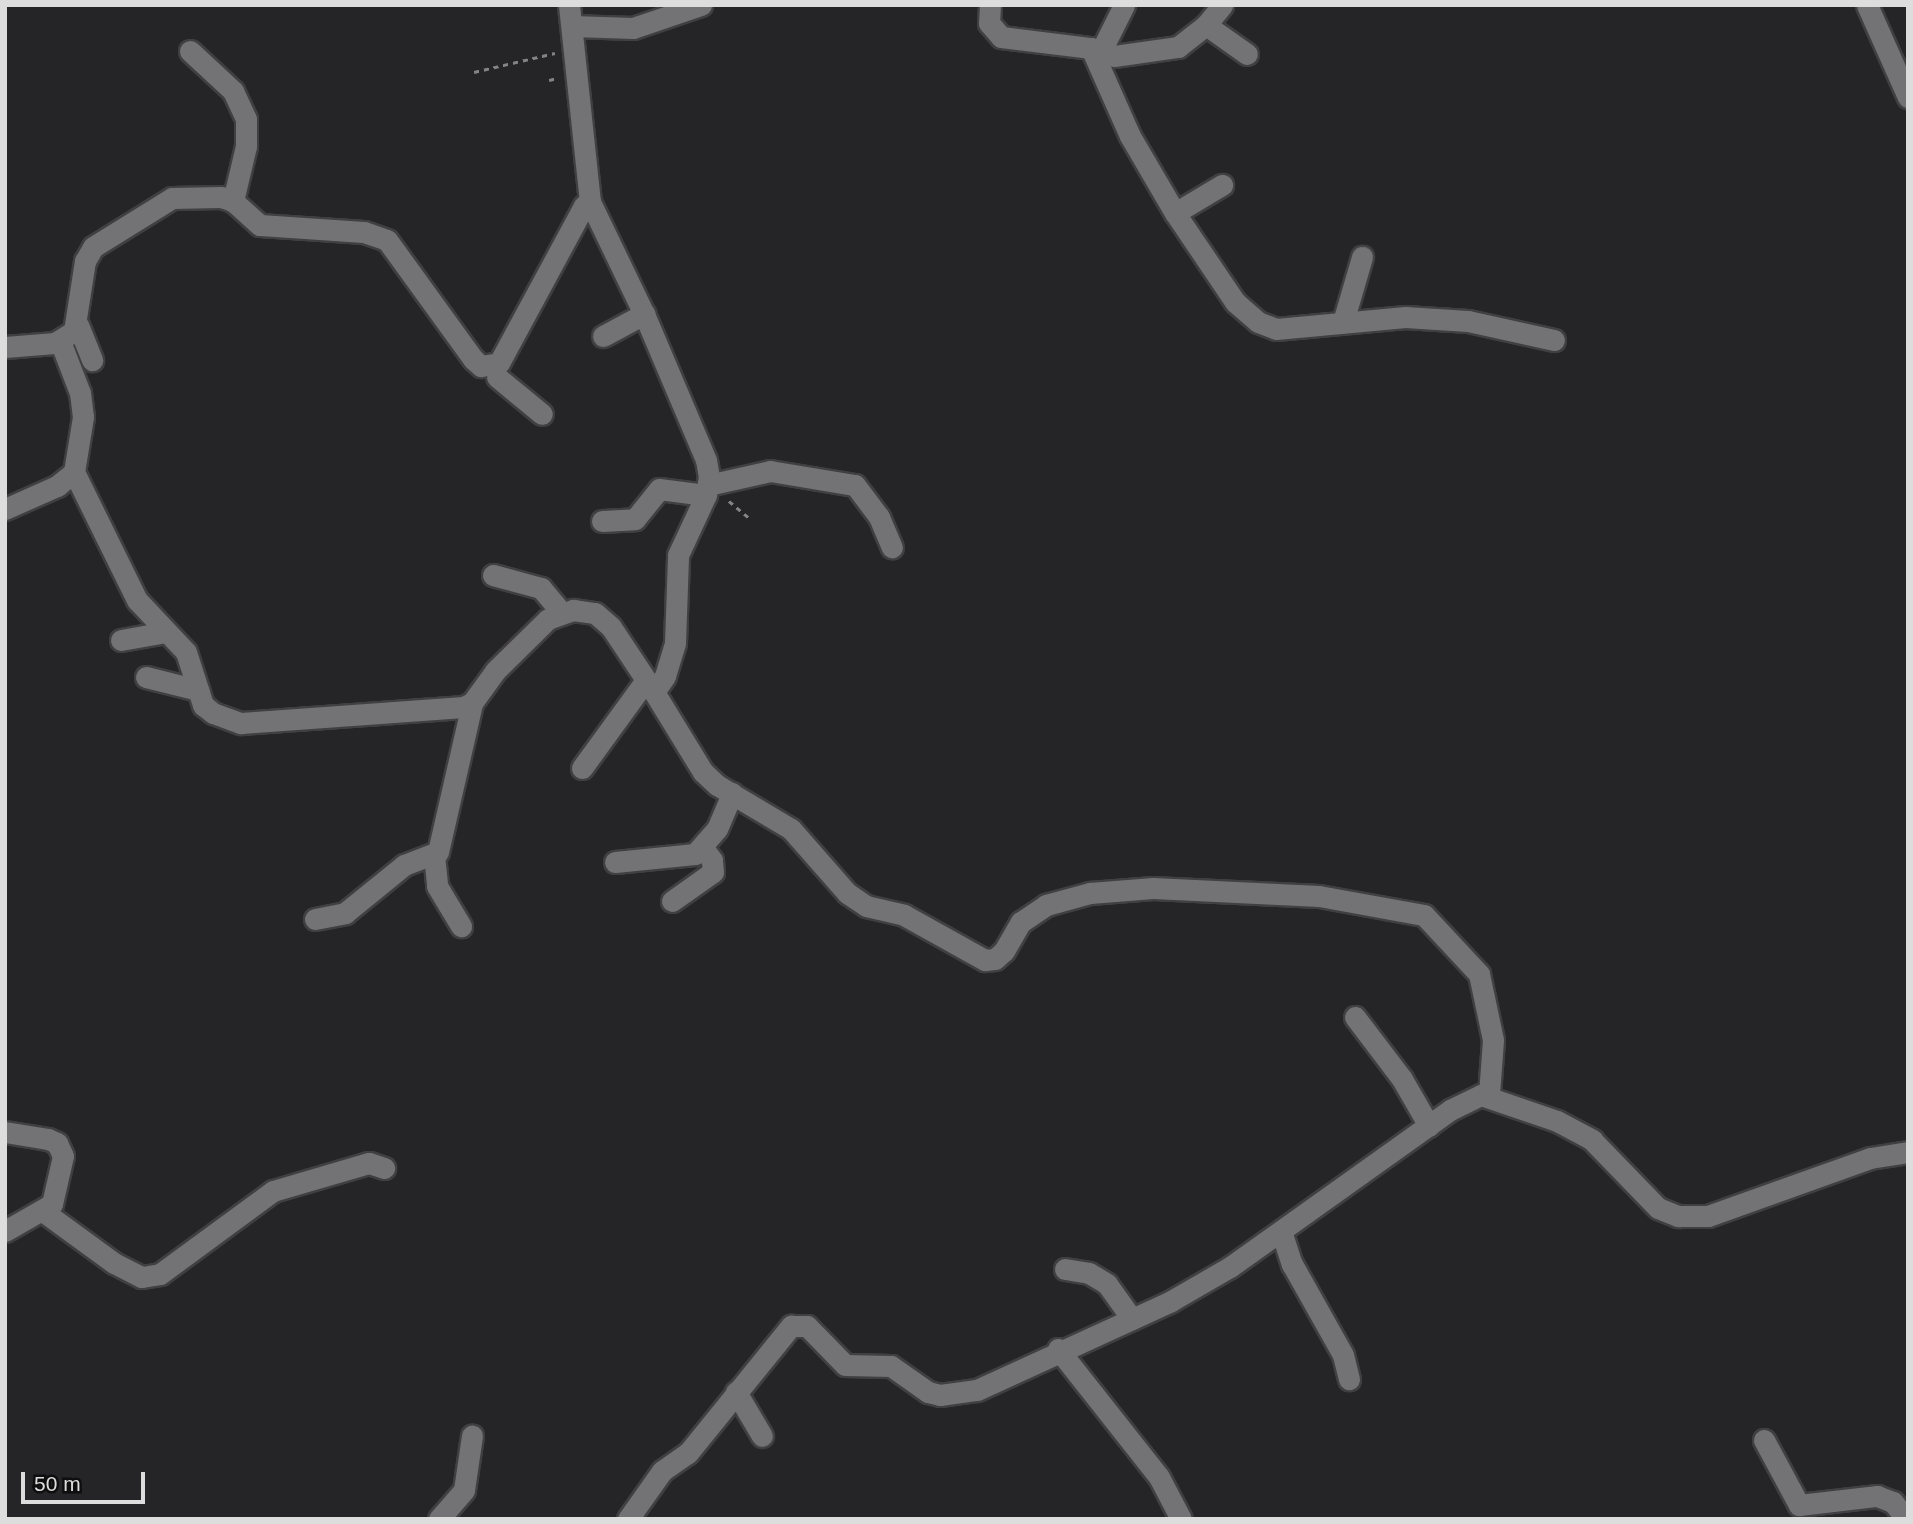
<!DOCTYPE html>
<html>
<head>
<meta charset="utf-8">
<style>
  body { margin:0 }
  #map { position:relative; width:1913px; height:1524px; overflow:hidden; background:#252427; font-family:Arial,sans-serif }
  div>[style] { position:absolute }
  .path>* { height:2.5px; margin-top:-1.25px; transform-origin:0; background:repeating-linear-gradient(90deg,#848486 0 5px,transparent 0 10px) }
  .roads { filter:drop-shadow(2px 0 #403f41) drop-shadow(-2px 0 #403f41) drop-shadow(0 2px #403f41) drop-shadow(0 -2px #403f41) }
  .minor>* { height:21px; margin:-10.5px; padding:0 10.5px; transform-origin:10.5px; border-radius:10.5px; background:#737275 }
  span { translate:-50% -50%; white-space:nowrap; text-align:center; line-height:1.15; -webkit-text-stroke:6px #0e0e0f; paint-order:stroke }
  .frame { position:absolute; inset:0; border:7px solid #ddddde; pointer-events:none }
  .scale { position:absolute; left:21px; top:1472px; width:124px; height:32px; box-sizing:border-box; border:4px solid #ddddde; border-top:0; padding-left:9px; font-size:21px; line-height:24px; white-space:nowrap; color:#ddddde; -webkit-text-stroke:5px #0e0e0f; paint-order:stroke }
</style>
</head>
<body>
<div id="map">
  <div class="path">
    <div style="left:474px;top:72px;width:83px;rotate:-13.2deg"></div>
    <div style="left:549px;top:80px;width:9px;rotate:-13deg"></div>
    <div style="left:729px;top:501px;width:26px;rotate:40deg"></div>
  </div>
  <div class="roads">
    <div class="minor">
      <div style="left:990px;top:5px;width:18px;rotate:93deg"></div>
      <div style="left:989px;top:23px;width:18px;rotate:49deg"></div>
      <div style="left:1001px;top:37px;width:91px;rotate:7deg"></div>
      <div style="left:1091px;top:48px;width:96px;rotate:66.1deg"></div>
      <div style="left:1130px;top:136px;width:89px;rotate:59.7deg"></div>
      <div style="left:1175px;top:213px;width:107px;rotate:56deg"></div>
      <div style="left:1235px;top:302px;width:30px;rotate:41deg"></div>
      <div style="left:1258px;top:322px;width:19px;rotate:21deg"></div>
      <div style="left:1276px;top:329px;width:130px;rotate:-5.3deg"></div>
      <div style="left:1405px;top:317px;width:63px;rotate:3.6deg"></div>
      <div style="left:1468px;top:321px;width:88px;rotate:12.5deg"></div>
      <div style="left:1867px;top:5px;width:101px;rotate:66deg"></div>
      <div style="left:1206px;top:25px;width:50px;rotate:35.3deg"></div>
      <div style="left:572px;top:26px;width:61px;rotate:1.9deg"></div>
      <div style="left:633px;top:28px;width:72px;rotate:-18.7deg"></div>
      <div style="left:1091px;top:48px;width:24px;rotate:19deg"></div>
      <div style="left:1114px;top:56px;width:65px;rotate:-8deg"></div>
      <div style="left:1178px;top:47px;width:36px;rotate:-38deg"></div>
      <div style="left:1206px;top:25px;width:26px;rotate:-51deg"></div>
      <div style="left:190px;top:51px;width:59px;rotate:42.9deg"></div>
      <div style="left:233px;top:91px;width:31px;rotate:65deg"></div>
      <div style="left:246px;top:119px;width:27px;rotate:90deg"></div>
      <div style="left:246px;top:146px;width:57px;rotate:103.3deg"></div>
      <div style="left:1100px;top:53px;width:54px;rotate:-63.4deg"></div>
      <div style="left:1175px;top:213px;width:55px;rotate:-30.8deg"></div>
      <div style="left:1343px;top:322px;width:68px;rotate:-73.7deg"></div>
      <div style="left:78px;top:325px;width:38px;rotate:68deg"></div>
      <div style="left:603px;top:336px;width:47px;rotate:-28.2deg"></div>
      <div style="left:5px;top:347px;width:50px;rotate:-4.6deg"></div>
      <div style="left:55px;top:343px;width:22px;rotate:-32deg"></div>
      <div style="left:74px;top:331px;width:71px;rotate:-81.1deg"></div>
      <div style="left:85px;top:261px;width:16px;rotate:-60deg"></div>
      <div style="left:93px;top:247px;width:93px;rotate:-31.8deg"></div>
      <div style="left:172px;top:198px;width:49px;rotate:-1.2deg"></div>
      <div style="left:221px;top:197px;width:13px;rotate:18deg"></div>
      <div style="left:233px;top:201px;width:36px;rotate:42deg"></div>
      <div style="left:260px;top:225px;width:104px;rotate:3.9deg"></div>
      <div style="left:364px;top:232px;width:24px;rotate:19deg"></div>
      <div style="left:387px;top:240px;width:147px;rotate:54.1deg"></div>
      <div style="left:473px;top:359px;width:11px;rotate:41deg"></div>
      <div style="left:481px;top:366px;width:18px;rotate:-9deg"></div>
      <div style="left:499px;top:363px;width:179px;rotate:-61.6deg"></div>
      <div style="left:584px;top:206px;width:7px;rotate:-34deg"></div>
      <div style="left:590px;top:202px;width:198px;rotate:-96.1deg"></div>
      <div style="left:497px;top:377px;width:58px;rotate:39.4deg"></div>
      <div style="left:74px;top:472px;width:143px;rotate:63.8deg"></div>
      <div style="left:137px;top:600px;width:71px;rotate:46.7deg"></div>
      <div style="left:186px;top:652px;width:56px;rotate:72.2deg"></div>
      <div style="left:203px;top:705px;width:13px;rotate:39deg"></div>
      <div style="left:213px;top:713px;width:30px;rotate:20deg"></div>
      <div style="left:241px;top:723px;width:223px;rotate:-4.1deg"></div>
      <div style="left:463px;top:707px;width:10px;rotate:-24deg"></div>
      <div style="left:472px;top:703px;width:39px;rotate:-54deg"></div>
      <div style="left:495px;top:671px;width:74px;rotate:-44.5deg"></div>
      <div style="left:548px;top:619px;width:27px;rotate:-20deg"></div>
      <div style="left:573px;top:610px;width:22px;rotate:8deg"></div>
      <div style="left:595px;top:613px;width:21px;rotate:41deg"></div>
      <div style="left:611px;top:627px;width:78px;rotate:56.5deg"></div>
      <div style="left:654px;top:692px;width:19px;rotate:-55deg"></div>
      <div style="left:665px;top:676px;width:34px;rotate:-73deg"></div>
      <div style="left:675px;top:643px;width:88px;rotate:-88deg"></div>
      <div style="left:678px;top:555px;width:66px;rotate:-65deg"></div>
      <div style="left:706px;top:495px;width:18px;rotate:-81deg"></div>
      <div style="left:709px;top:477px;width:17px;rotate:-100deg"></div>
      <div style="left:706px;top:460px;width:159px;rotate:-113deg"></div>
      <div style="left:644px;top:314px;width:124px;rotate:-115.7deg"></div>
      <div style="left:708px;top:485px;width:64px;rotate:-12.7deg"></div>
      <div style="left:770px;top:471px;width:86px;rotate:9.4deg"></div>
      <div style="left:855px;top:485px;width:40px;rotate:53deg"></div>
      <div style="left:879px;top:517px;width:33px;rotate:67deg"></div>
      <div style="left:5px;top:509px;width:57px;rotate:-23.9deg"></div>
      <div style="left:57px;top:486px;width:22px;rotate:-39deg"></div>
      <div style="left:74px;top:472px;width:56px;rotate:-80.7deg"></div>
      <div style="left:83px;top:417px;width:24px;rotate:-97deg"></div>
      <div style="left:80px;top:393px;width:56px;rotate:-111deg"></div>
      <div style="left:602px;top:521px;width:33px;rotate:-3deg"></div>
      <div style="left:635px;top:519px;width:38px;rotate:-51deg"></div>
      <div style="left:659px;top:489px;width:47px;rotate:7.3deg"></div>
      <div style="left:493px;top:575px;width:50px;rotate:15.2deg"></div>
      <div style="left:541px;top:588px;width:30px;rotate:50deg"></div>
      <div style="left:121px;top:640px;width:46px;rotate:-10.1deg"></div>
      <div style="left:146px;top:677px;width:54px;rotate:14deg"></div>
      <div style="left:654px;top:692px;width:94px;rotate:58.5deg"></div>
      <div style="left:703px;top:772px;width:19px;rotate:43deg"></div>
      <div style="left:717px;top:785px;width:86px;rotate:30.7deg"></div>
      <div style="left:791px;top:829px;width:85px;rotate:48.8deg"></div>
      <div style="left:847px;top:893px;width:23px;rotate:34deg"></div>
      <div style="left:866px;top:906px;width:39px;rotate:13deg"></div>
      <div style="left:904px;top:915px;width:93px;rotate:29.1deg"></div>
      <div style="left:985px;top:960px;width:10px;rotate:-6deg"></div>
      <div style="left:995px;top:959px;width:12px;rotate:-42deg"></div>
      <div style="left:1004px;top:951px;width:34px;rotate:-60deg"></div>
      <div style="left:1021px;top:922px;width:30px;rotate:-34deg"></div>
      <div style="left:1046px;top:905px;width:46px;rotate:-15.3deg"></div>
      <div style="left:1090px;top:893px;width:63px;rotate:-4.5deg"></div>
      <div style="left:1153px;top:888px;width:166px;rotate:2.8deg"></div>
      <div style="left:1319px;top:896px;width:107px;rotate:10.3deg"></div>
      <div style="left:1424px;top:915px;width:81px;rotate:47deg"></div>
      <div style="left:1479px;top:974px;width:67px;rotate:78deg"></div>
      <div style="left:1493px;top:1040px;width:55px;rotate:94.2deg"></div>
      <div style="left:582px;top:768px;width:109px;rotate:-54deg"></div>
      <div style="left:434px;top:855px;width:31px;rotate:84deg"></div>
      <div style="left:437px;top:886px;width:47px;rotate:59deg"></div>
      <div style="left:615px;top:862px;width:80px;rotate:-5.7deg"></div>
      <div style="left:695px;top:854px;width:33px;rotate:-49deg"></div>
      <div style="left:717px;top:829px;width:39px;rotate:-67deg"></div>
      <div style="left:672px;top:901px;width:50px;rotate:-35.3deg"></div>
      <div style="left:713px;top:872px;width:12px;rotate:-95deg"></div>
      <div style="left:712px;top:860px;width:15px;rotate:-127deg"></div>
      <div style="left:315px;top:919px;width:31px;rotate:-11deg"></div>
      <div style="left:345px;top:913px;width:76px;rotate:-39.1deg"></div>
      <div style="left:404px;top:865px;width:36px;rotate:-21deg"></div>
      <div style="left:438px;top:852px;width:153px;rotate:-77.1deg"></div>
      <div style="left:1355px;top:1017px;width:78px;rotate:52.8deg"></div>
      <div style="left:1402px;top:1079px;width:54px;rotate:60.1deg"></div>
      <div style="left:5px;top:1132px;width:44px;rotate:9.2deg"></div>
      <div style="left:48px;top:1139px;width:10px;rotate:24deg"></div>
      <div style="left:57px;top:1143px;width:14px;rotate:65deg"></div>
      <div style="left:63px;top:1156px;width:49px;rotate:102.9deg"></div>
      <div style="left:52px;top:1204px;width:54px;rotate:150.1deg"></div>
      <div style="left:44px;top:1212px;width:87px;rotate:36.1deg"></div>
      <div style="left:114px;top:1263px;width:31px;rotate:27deg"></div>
      <div style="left:142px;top:1277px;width:18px;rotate:-9deg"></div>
      <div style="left:160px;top:1274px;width:140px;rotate:-36.3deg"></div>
      <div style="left:273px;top:1191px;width:100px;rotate:-16.3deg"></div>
      <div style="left:369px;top:1163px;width:16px;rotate:18deg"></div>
      <div style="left:1282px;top:1234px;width:32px;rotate:72deg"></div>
      <div style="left:1292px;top:1264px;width:104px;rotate:60.7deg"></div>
      <div style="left:1343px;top:1355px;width:25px;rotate:76deg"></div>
      <div style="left:1065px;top:1269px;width:24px;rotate:9deg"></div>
      <div style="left:1089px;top:1273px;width:21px;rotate:31deg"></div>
      <div style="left:1107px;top:1284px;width:43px;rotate:54.5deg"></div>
      <div style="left:1058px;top:1349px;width:163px;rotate:51.7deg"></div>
      <div style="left:1159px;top:1477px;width:47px;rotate:62.4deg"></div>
      <div style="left:736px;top:1392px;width:51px;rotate:59.4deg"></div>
      <div style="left:1764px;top:1440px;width:74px;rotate:61.7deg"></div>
      <div style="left:1799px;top:1505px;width:79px;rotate:-6.6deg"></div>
      <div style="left:1877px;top:1496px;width:17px;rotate:21deg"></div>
      <div style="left:1893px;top:1502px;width:21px;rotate:53deg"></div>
      <div style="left:439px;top:1519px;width:38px;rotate:-49deg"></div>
      <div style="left:464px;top:1490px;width:55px;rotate:-81.6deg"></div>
      <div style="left:628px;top:1519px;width:59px;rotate:-54.7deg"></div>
      <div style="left:662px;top:1471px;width:32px;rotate:-35deg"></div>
      <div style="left:688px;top:1453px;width:164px;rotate:-51deg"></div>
      <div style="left:791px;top:1326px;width:16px"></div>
      <div style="left:807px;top:1326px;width:54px;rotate:45.7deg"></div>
      <div style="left:845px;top:1365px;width:46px;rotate:1.2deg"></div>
      <div style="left:891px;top:1366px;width:45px;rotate:35.1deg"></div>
      <div style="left:928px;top:1392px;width:12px;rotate:14deg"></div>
      <div style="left:940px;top:1395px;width:37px;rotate:-8deg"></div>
      <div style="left:977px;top:1390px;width:213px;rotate:-24.6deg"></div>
      <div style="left:1171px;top:1301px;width:68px;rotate:-30deg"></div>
      <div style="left:1230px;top:1267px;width:270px;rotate:-35.5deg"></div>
      <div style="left:1450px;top:1110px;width:34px;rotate:-26deg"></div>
      <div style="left:1481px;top:1095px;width:80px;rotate:18.9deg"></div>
      <div style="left:1557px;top:1121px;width:40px;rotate:28deg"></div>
      <div style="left:1592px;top:1140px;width:95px;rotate:45.9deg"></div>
      <div style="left:1658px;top:1208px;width:22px;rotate:22deg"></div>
      <div style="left:1678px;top:1216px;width:30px"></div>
      <div style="left:1708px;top:1216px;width:172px;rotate:-19.7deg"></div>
      <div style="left:1870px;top:1158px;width:38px;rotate:-9deg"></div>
    </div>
  </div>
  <div class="frame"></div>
  <div class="scale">50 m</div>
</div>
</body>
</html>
